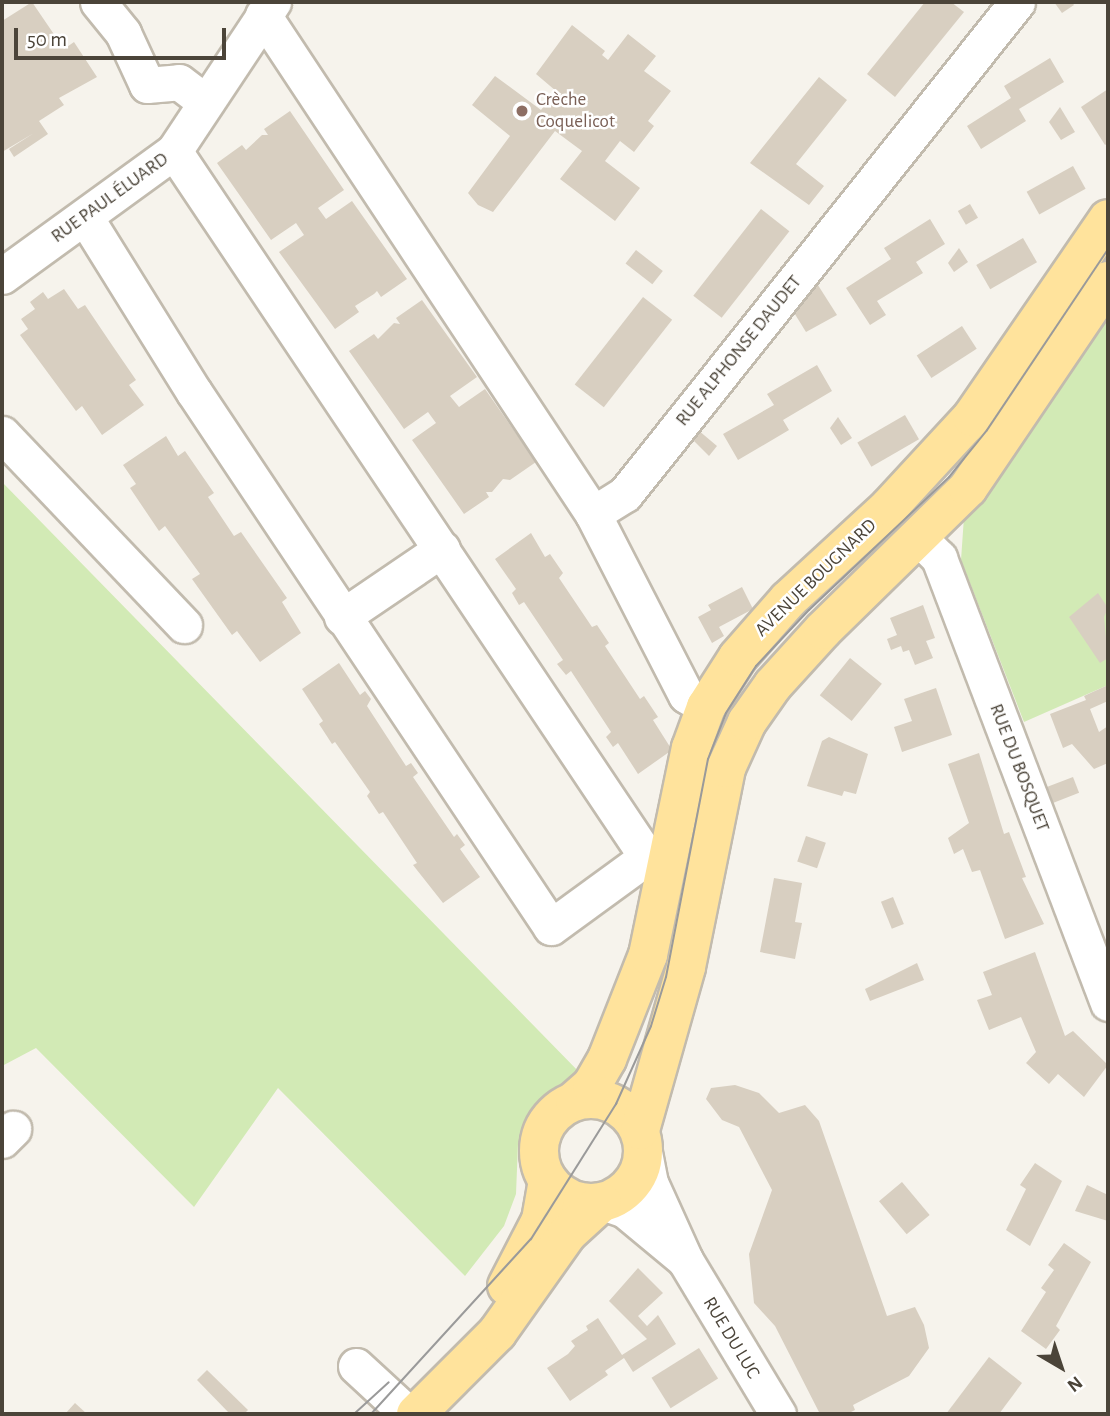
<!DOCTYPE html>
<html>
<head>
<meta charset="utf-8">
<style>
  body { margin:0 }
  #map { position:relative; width:1110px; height:1416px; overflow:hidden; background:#f6f3ec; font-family:"Alegreya Sans",sans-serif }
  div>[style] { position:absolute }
  .green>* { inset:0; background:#d2eab5 }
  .building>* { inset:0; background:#d8cfc1; transform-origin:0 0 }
  .roads { filter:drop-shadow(2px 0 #c2bbae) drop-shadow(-2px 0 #c2bbae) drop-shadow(0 2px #c2bbae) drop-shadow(0 -2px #c2bbae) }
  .minor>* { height:35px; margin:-17.5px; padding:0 17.5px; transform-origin:17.5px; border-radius:17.5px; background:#fff }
  .major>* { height:38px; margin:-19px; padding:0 19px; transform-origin:19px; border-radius:19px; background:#ffe39c }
  .major>.ring { margin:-19px; padding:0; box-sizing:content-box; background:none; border:38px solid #ffe39c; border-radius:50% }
  .tram>* { height:2px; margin:-1px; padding:0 1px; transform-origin:1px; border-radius:1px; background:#9a9a9a }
  .dots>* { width:19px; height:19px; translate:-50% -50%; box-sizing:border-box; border:4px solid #fff; border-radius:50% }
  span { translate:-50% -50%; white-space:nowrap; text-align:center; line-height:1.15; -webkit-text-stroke:5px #fff; paint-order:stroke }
  .education-label { font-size:19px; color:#785e54 }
  .left { translate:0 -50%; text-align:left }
  .street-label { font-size:19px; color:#4b4439 }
  .frame { position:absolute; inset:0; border:4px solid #4b4439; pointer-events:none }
  .north { position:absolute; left:1026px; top:1332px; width:70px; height:70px; -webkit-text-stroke:5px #fff; paint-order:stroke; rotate:141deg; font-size:19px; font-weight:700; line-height:28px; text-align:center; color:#4b4439 }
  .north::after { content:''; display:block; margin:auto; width:24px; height:32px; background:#4b4439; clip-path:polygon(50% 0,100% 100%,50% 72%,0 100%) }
  .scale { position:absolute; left:14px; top:28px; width:212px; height:32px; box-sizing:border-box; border:4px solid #4b4439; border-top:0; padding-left:9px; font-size:21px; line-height:24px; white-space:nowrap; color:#4b4439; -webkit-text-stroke:5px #fff; paint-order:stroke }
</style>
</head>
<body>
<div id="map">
  <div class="green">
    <div style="clip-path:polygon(1108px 315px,1108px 685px,1024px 722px,961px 560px,964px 517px,998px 476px)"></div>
    <div style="clip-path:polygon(2px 482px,582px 1075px,528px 1120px,518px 1144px,516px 1194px,504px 1226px,465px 1276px,278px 1088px,194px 1207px,36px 1048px,2px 1066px)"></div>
  </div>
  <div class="building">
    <div style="clip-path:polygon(32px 2px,64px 49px,74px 42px,97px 77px,59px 98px,64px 105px,39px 121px,48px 134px,14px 157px,9px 149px,34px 133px,2px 152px,2px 21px)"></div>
    <div style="clip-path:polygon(925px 2px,951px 2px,964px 12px,895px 97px,867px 74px)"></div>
    <div style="clip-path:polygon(1054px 2px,1072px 2px,1074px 5px,1062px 13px)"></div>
    <div style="clip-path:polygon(572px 25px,605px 51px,602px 55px,608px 60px,628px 34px,656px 56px,644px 71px,671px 91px,648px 121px,654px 126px,634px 152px,620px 141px,605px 161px,640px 188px,615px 221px,560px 179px,582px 151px,555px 131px,493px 212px,478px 205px,468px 193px,510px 136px,472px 105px,495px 76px,541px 110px,556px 91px,536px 74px)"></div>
    <div style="clip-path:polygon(1050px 58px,1064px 82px,1019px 109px,1026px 121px,981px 149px,967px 126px,1011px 98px,1004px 86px)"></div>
    <div style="clip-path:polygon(819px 77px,847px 100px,796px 164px,824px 186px,809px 205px,750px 163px)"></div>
    <div style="clip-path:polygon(1108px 89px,1108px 143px,1105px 145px,1081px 107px)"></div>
    <div style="clip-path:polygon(1060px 107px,1075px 132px,1061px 140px,1049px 122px)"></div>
    <div style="clip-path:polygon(290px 111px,344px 190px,318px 208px,326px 219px,352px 201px,407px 279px,381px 297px,377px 291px,374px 294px,355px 306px,359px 312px,335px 329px,279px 252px,304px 235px,296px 223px,271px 240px,217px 163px,242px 145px,246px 150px,262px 135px,268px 135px,264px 129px)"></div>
    <div style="left:1073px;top:166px;width:26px;height:53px;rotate:61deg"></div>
    <div style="left:970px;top:204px;width:16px;height:14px;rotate:60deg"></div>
    <div style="left:761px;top:209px;width:36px;height:110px;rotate:38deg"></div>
    <div style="clip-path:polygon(930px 219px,945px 244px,916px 262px,923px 273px,877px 301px,886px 315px,870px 325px,846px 288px,891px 259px,884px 248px)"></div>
    <div style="left:1023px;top:238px;width:28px;height:54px;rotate:60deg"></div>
    <div style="clip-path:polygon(959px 248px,968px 262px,954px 272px,948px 263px)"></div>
    <div style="left:636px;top:250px;width:34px;height:17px;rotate:38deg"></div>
    <div style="clip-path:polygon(816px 282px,837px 315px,806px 332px,793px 311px)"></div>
    <div style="clip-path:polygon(64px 289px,78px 309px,85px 305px,112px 345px,136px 380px,129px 385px,144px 405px,102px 435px,82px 406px,76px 411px,20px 335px,28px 329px,21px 319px,35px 309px,30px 302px,43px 292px,48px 299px)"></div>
    <div style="left:643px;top:297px;width:37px;height:111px;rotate:38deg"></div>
    <div style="clip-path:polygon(422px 300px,477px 377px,450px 396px,459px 407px,485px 389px,536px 462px,510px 480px,503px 479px,492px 492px,486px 492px,489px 497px,464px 514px,412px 440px,436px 423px,428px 412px,404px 429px,349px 351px,374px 334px,378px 339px,394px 323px,400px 324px,396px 318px)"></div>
    <div style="left:962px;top:326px;width:27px;height:54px;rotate:57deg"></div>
    <div style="clip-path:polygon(817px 365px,832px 391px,783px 420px,789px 430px,738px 460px,723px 434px,774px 405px,767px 394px)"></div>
    <div style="left:905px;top:415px;width:28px;height:55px;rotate:60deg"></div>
    <div style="clip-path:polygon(838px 417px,852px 438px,841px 445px,830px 428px)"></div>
    <div style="clip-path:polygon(698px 430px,717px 446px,709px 456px,692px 439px)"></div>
    <div style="clip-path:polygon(166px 436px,178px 456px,185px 451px,214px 493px,208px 497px,234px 536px,241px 532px,287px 598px,282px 602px,301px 633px,260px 662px,237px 631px,232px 635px,192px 579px,200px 574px,165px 526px,159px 531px,130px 488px,136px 484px,123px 465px)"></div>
    <div style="clip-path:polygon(531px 533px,545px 557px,550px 554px,563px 573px,559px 578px,592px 627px,597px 625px,609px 643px,605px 646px,640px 699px,644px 696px,658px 717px,653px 720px,672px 750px,638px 774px,618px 743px,613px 747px,606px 737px,611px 732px,571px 671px,566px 675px,557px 664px,563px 660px,524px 602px,519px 605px,512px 593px,516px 589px,495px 559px)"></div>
    <div style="clip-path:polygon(742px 587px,753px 609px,719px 627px,724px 636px,712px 643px,698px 617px,711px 610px,708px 605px)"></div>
    <div style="clip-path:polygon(1098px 593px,1108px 608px,1104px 617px,1108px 658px,1100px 663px,1069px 617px)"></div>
    <div style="clip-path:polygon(923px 605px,935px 638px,926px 641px,933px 658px,915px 665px,909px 650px,903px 652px,901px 646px,891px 650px,887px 639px,897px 635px,890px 618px)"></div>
    <div style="left:850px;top:658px;width:41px;height:48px;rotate:39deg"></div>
    <div style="clip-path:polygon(339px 663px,360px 695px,365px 691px,371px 699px,367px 706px,406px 766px,411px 763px,418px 773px,413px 777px,454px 837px,457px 834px,465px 845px,460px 849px,480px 877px,443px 903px,413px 865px,417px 863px,383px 812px,379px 814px,367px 796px,370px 792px,335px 742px,332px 744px,319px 724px,323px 721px,302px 689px)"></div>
    <div style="clip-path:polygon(1108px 685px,1108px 701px,1090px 709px,1099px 732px,1108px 726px,1108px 763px,1094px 769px,1072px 744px,1063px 748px,1050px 714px,1086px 700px,1084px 696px)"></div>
    <div style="clip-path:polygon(936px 688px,952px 735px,902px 752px,894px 727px,912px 721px,904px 699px)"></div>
    <div style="clip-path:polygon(829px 737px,868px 754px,856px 794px,844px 791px,842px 796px,807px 786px,822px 741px)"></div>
    <div style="clip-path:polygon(979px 753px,1004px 834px,1009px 832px,1026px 877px,1022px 878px,1044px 924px,1005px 939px,980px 870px,972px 872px,963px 849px,954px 854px,948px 838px,969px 823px,948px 764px)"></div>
    <div style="left:1073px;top:777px;width:17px;height:28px;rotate:69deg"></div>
    <div style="left:806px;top:836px;width:21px;height:27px;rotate:19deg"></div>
    <div style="clip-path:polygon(774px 878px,802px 883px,795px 922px,802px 923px,795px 959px,760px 952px)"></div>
    <div style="left:893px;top:897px;width:29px;height:13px;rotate:68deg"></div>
    <div style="clip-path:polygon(1035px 952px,1065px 1036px,1073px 1031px,1108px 1065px,1084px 1097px,1058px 1074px,1049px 1084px,1026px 1063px,1036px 1052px,1021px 1017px,989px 1030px,977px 1000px,992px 995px,983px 972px)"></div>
    <div style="clip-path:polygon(917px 963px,924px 980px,870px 1001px,865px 989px)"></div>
    <div style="clip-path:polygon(735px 1085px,759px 1093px,779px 1113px,805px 1105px,819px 1121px,887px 1316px,915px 1307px,924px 1325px,929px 1348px,909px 1376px,853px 1405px,855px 1410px,847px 1414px,820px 1414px,775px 1326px,754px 1303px,749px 1254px,772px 1190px,739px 1127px,722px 1120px,706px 1099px,711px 1088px)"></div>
    <div style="clip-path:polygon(1035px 1163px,1062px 1181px,1030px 1246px,1006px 1230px,1026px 1189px,1020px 1185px)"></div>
    <div style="left:902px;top:1182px;width:43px;height:30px;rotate:50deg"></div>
    <div style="clip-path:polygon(1087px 1185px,1108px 1195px,1108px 1221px,1075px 1211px)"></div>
    <div style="clip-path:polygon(1064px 1243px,1091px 1262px,1056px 1326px,1060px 1330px,1046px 1349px,1021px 1331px,1046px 1292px,1041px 1288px,1054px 1270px,1048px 1265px)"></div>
    <div style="clip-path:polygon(638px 1268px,663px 1293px,638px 1316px,647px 1326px,658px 1315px,676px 1344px,633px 1372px,624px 1358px,605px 1371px,608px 1375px,570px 1401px,547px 1368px,568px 1354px,575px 1346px,571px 1341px,588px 1330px,586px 1326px,598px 1318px,622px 1355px,647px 1339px,609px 1301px)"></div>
    <div style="left:699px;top:1348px;width:36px;height:56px;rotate:58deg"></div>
    <div style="clip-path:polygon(989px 1357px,1022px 1383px,999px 1414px,946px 1414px)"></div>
    <div style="clip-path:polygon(207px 1370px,248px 1410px,244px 1414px,230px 1414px,197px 1380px)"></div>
    <div style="clip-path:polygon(75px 1403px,87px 1414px,65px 1414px)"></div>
  </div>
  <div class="roads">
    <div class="minor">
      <div style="left:98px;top:2px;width:40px;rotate:51deg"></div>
      <div style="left:123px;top:33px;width:57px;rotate:65.2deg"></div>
      <div style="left:147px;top:85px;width:32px;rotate:-5deg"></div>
      <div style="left:179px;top:82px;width:31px;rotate:37deg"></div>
      <div style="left:263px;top:15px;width:598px;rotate:56.52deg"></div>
      <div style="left:174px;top:151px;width:850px;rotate:56.18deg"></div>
      <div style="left:647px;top:857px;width:21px;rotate:8deg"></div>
      <div style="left:85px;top:217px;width:206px;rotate:58.1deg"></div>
      <div style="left:194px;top:392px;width:643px;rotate:56.29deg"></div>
      <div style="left:551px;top:927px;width:119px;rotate:-36.1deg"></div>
      <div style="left:2px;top:276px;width:213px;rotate:-36deg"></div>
      <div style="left:174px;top:151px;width:179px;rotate:-56.4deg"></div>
      <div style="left:2px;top:434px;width:264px;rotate:46.4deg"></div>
      <div style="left:920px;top:539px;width:27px;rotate:45deg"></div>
      <div style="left:939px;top:558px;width:476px;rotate:69.2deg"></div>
      <div style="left:342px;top:617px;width:121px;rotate:-34.2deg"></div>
      <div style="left:706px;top:707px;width:23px;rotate:-149deg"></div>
      <div style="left:686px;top:695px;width:203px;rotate:-117.2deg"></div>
      <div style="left:593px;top:514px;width:38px;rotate:-32deg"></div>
      <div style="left:625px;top:494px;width:629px;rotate:-51.45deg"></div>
      <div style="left:2px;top:1140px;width:16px;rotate:-45deg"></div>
      <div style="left:602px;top:1202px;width:24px;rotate:19deg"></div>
      <div style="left:625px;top:1210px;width:78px;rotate:39.8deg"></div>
      <div style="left:685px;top:1260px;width:85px;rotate:-114.4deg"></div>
      <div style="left:650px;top:1183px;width:31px;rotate:-101deg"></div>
      <div style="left:685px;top:1260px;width:180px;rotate:58.9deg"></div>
      <div style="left:356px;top:1366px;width:71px;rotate:42.7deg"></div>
    </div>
    <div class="major">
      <div class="ring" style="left:539px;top:1099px;width:66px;height:66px"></div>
      <div style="left:575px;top:1100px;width:23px;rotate:-41deg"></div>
      <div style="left:592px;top:1085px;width:30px;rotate:-60deg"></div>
      <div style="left:607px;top:1059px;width:112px;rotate:-68.5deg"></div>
      <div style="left:648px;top:955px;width:211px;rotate:-78.3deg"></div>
      <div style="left:691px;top:748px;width:44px;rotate:-69.9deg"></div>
      <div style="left:706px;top:707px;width:59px;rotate:-57.4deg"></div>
      <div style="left:738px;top:657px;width:76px;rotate:-48.7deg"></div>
      <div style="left:788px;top:600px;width:137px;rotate:-42.6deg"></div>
      <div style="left:889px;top:507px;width:122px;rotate:-47.3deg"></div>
      <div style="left:972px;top:417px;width:240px;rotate:-55.5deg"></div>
      <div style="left:640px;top:1130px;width:169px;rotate:-74.2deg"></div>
      <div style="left:686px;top:967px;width:203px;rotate:-78.6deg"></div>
      <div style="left:726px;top:768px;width:51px;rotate:-65.5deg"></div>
      <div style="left:747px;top:722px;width:45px;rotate:-54.9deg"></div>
      <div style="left:773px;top:685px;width:74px;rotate:-47.7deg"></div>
      <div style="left:823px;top:630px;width:203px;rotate:-44.4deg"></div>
      <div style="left:968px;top:488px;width:250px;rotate:-55.9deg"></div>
      <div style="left:507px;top:1286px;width:74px;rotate:-62.7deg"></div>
      <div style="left:541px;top:1220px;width:40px;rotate:-80deg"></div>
      <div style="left:416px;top:1414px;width:115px;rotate:-45deg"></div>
      <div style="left:497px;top:1333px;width:121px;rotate:-54.7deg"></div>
      <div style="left:567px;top:1234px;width:47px;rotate:-42.4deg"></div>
    </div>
  </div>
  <div class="tram">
    <div style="left:354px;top:1414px;width:47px;rotate:-42.4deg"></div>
    <div style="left:371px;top:1414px;width:237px;rotate:-47.6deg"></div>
    <div style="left:531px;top:1239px;width:160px;rotate:-57.8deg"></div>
    <div style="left:616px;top:1104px;width:85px;rotate:-65.8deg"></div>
    <div style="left:651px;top:1026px;width:51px;rotate:-73deg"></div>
    <div style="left:666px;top:977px;width:222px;rotate:-79.1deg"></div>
    <div style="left:708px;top:759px;width:49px;rotate:-68.6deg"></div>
    <div style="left:726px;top:713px;width:56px;rotate:-57.4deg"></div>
    <div style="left:756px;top:666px;width:77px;rotate:-46.6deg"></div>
    <div style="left:809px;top:610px;width:193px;rotate:-43.5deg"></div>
    <div style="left:949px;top:477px;width:60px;rotate:-51deg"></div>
    <div style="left:987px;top:430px;width:218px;rotate:-56.2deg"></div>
  </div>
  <div class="dots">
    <div style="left:522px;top:111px;background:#8d6e63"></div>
  </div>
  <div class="education-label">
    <span class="left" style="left:536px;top:111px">Crèche<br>Coquelicot</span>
  </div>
  <div class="street-label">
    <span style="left:110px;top:198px;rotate:-36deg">RUE PAUL ÉLUARD</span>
    <span style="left:739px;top:351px;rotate:-51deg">RUE ALPHONSE DAUDET</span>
    <span style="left:816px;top:578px;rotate:-44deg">AVENUE BOUGNARD</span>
    <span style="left:1019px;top:768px;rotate:69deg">RUE DU BOSQUET</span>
    <span style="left:731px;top:1338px;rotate:59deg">RUE DU LUC</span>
  </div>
  <div class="frame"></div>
  <div class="north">N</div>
  <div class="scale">50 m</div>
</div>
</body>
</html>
